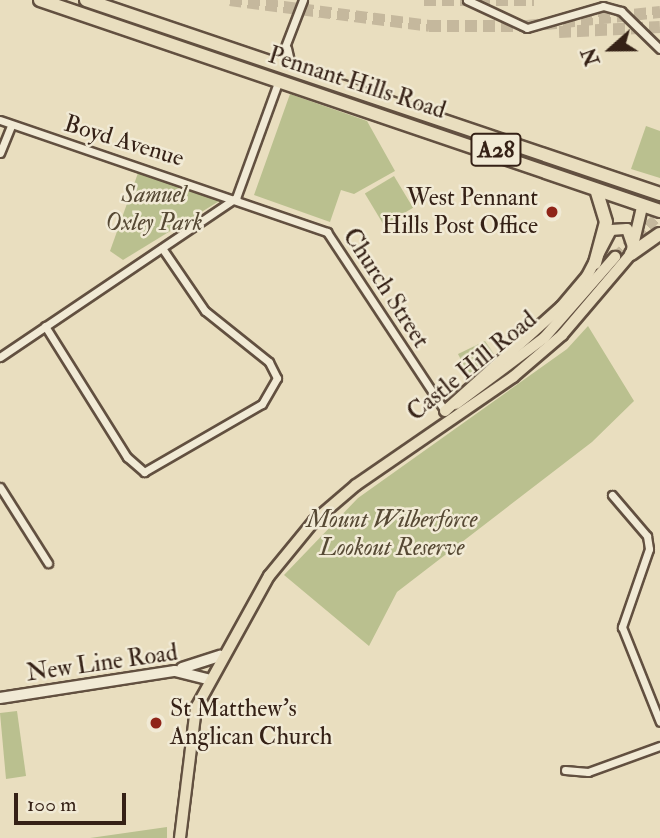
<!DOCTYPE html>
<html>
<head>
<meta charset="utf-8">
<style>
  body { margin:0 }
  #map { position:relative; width:660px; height:838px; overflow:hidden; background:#e9debf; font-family:"IM FELL Double Pica",serif }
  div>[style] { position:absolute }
  .green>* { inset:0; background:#bac08f; transform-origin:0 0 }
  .primary-tunnel>* { height:10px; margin-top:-5px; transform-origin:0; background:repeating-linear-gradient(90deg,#c5b89d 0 10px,transparent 0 15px) }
  .motorway-tunnel>* { height:12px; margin-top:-6px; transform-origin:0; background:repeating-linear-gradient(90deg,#c5b89d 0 12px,transparent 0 18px) }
  .roads { filter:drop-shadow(2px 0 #625040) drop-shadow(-2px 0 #625040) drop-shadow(0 2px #625040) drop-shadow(0 -2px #625040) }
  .minor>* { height:7px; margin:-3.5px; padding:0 3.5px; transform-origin:3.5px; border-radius:3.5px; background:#f1ead5 }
  .secondary>* { height:10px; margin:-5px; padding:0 5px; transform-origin:5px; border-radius:5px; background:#f1ead5 }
  .primary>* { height:10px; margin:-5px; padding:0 5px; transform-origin:5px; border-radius:5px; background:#e9debf }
  .trunk>* { height:12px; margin:-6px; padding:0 6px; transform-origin:6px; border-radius:6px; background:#e9debf }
  .dots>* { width:19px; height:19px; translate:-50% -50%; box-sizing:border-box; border:4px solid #f1ead5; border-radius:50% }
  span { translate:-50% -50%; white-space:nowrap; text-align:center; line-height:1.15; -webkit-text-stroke:5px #f1ead5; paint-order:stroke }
  .shield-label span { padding:2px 5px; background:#f1ead5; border:2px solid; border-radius:5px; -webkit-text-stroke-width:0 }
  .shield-label { font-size:23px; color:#352116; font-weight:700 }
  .street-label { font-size:24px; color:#352116 }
  .park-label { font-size:24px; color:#564934; font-style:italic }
  .poi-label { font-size:24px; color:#352116 }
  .right { translate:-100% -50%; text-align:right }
  .left { translate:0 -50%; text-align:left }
  .north { position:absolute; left:576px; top:14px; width:70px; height:70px; -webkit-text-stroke:5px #f1ead5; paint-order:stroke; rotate:249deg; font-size:19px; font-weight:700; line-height:28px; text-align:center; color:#352116 }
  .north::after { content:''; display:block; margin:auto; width:24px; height:32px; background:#352116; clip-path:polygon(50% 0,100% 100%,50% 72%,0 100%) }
  .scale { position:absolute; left:14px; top:793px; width:112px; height:32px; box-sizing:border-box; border:4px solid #352116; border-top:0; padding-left:9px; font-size:21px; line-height:24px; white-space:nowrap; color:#352116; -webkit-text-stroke:5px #f1ead5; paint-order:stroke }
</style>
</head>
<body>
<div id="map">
  <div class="green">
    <div style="clip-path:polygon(290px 94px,367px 121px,395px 171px,354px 194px,341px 190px,330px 222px,254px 195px)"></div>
    <div style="clip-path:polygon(646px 126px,660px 131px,660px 178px,631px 169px)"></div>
    <div style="clip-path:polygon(138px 173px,221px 200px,123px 260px,110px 251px)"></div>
    <div style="left:394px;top:176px;width:37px;height:34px;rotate:59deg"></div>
    <div style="clip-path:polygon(588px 326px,634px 401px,592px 442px,397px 592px,369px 646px,284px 575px,358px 498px,567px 349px)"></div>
    <div style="clip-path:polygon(485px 341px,494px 354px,469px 375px,458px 354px)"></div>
    <div style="clip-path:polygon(17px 711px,26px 776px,6px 779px,0 713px)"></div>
    <div style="clip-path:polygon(167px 827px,167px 838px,90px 838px)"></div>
  </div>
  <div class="primary-tunnel">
    <div style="left:615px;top:257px;width:62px;rotate:-43deg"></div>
  </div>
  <div class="motorway-tunnel">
    <div style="left:230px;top:0;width:201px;rotate:7.4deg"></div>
    <div style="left:429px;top:26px;width:98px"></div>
    <div style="left:527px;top:26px;width:134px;rotate:-6deg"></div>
    <div style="left:424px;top:0;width:110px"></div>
    <div style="left:559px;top:32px;width:101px;rotate:-2.8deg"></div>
  </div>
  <div class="roads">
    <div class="minor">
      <div style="left:467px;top:0;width:66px;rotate:25deg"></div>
      <div style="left:527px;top:28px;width:79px;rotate:-16.1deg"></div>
      <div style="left:603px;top:6px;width:19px;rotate:16deg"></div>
      <div style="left:621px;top:11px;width:54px;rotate:44.3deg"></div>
      <div style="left:287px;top:48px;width:22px;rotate:77deg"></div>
      <div style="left:278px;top:65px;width:70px;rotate:-69deg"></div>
      <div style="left:0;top:120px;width:346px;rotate:18.9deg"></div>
      <div style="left:327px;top:232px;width:214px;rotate:56.6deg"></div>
      <div style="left:0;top:153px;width:29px;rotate:-68deg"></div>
      <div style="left:45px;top:326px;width:155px;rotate:58deg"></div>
      <div style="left:127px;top:457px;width:23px;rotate:41deg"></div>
      <div style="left:144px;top:472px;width:136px;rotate:-30deg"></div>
      <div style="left:262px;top:404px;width:30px;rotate:-60deg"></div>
      <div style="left:277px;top:378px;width:18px;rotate:-117deg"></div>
      <div style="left:269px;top:362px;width:82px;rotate:-141.4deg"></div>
      <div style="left:205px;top:311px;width:76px;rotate:-124.3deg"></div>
      <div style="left:0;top:357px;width:285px;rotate:-34deg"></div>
      <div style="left:236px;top:198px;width:126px;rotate:-70deg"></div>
      <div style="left:0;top:487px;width:90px;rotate:57.7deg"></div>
      <div style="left:612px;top:495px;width:54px;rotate:49.5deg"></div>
      <div style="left:647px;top:536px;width:13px;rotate:81deg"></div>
      <div style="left:649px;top:549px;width:83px;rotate:109.1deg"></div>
      <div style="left:622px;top:627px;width:102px;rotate:68.2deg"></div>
      <div style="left:565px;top:770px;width:23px;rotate:5deg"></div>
      <div style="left:588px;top:772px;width:77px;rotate:-19.9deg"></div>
    </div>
    <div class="secondary">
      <div style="left:182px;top:668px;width:40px;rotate:-18deg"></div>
      <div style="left:0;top:698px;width:177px;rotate:-8.8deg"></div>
      <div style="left:175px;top:671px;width:33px;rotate:14deg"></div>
    </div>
    <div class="primary">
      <div style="left:456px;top:404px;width:110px;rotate:-36.9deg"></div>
      <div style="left:544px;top:338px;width:108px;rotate:-48.8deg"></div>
      <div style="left:445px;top:411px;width:156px;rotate:-41.9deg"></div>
      <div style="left:561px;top:307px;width:40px;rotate:-50deg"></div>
      <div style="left:587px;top:276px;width:52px;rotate:-62.4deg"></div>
      <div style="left:611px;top:230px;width:16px;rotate:-4deg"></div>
      <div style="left:627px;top:229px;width:18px;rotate:71deg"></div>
      <div style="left:180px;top:838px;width:131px;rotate:-83deg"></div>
      <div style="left:196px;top:708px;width:151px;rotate:-61.1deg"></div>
      <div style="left:269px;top:576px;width:71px;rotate:-50.7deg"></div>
      <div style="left:314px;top:521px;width:55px;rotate:-40.6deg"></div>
      <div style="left:356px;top:485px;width:191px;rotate:-34.5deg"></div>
      <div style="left:513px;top:377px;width:65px;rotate:-40.6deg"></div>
      <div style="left:562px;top:335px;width:106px;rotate:-49.6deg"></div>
      <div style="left:631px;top:254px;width:48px;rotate:-76.8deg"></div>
    </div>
    <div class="trunk">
      <div style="left:40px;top:0;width:655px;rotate:18.79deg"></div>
      <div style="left:86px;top:0;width:606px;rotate:18.67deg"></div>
      <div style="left:631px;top:254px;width:35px;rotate:-35deg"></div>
      <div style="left:595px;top:263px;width:42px;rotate:-75deg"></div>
      <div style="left:606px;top:222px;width:31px;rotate:-107deg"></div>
    </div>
  </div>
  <div class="dots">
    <div style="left:552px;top:212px;background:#8f2418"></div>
    <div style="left:156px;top:723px;background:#8f2418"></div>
  </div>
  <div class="shield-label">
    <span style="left:496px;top:150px">A28</span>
  </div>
  <div class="street-label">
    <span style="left:357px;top:83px;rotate:18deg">Pennant Hills Road</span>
    <span style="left:124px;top:141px;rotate:17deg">Boyd Avenue</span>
    <span style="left:386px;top:288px;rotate:57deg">Church Street</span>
    <span style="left:472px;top:366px;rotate:-39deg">Castle Hill Road</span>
    <span style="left:102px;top:663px;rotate:-8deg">New Line Road</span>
  </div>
  <div class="park-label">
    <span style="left:154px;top:209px">Samuel<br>Oxley Park</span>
    <span style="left:392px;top:534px">Mount Wilberforce<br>Lookout Reserve</span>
  </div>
  <div class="poi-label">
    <span class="right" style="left:538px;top:212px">West Pennant<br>Hills Post Office</span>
    <span class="left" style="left:170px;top:723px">St Matthew's<br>Anglican Church</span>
  </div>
  <div class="north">N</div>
  <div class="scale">100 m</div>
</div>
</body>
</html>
